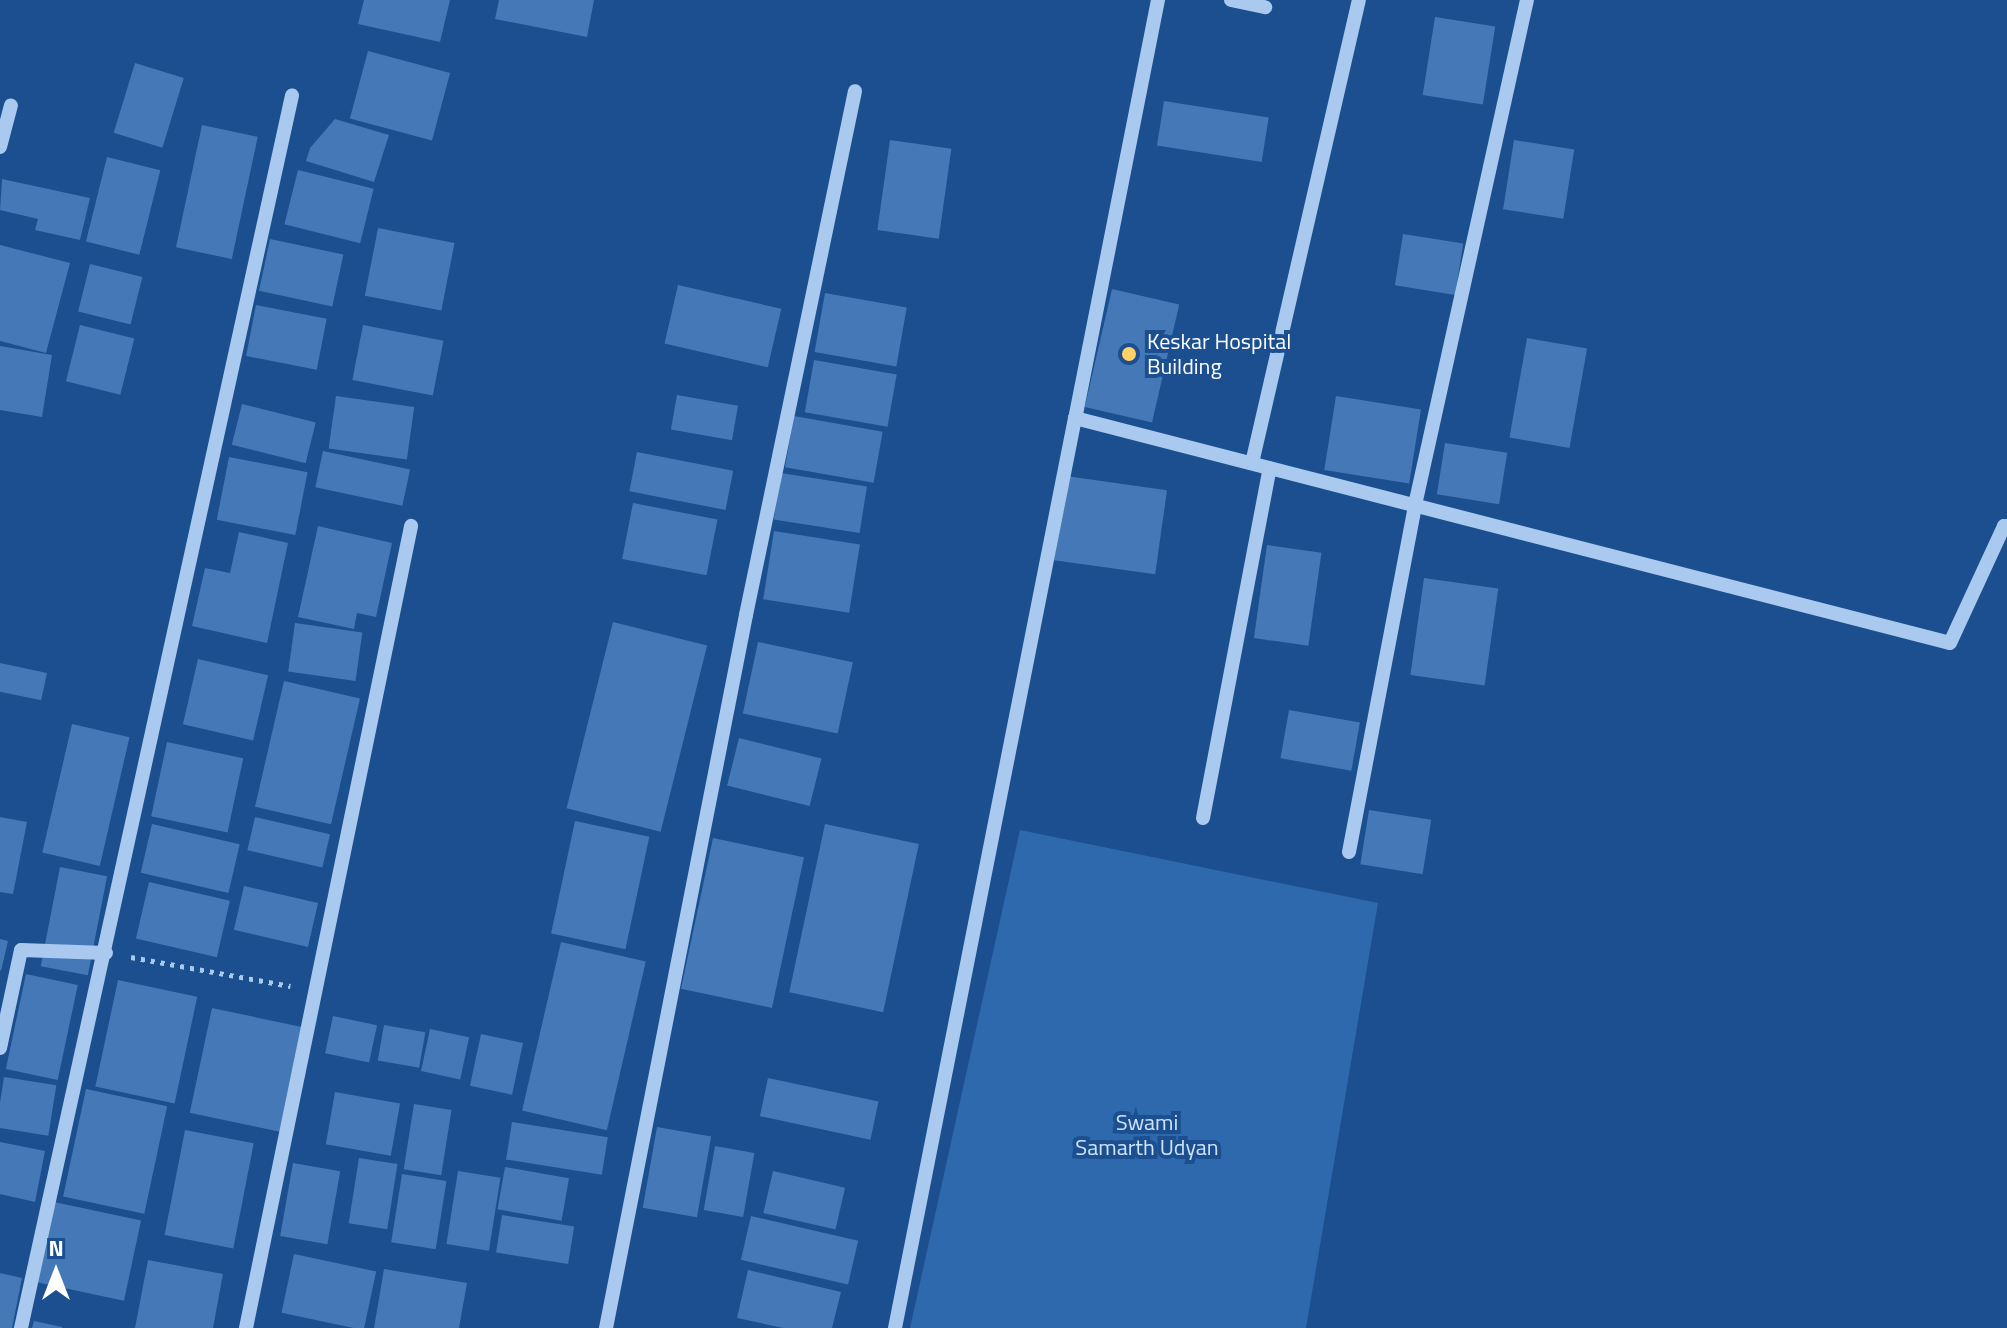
<!DOCTYPE html>
<html>
<head>
<meta charset="utf-8">
<style>
  body { margin:0 }
  #map { position:relative; width:2007px; height:1328px; overflow:hidden; background:#1b4f8f; font-family:"Titillium Web",sans-serif }
  div>[style] { position:absolute }
  .green>* { inset:0; background:#2e69ad }
  .building>* { inset:0; background:#4478b7; transform-origin:0 0 }
  .path>* { height:5px; margin-top:-2.5px; transform-origin:0; background:repeating-linear-gradient(90deg,#a9c9ee 0 4px,transparent 0 10px) }
  .minor>* { height:14px; margin:-7px; padding:0 7px; transform-origin:7px; border-radius:7px; background:#a9c9ee }
  .dots>* { width:22px; height:22px; translate:-50% -50%; box-sizing:border-box; border:4px solid #1b4f8f; border-radius:50% }
  span { translate:-50% -50%; white-space:nowrap; text-align:center; line-height:1.15; -webkit-text-stroke:8px #1b4f8f; paint-order:stroke }
  .poi-label { font-size:22px; color:#fff }
  .left { translate:0 -50%; text-align:left }
  .park-label { font-size:22px; color:#cfe3fa }
  .north { position:absolute; left:16px; top:1232px; width:80px; height:80px; -webkit-text-stroke:6px #1b4f8f; paint-order:stroke; rotate:0deg; font-size:22px; font-weight:700; line-height:32px; text-align:center; color:#fff }
  .north::after { content:''; display:block; margin:auto; width:28px; height:36px; background:#fff; clip-path:polygon(50% 0,100% 100%,50% 72%,0 100%) }
</style>
</head>
<body>
<div id="map">
  <div class="green">
    <div style="clip-path:polygon(1020px 830px,1378px 903px,1306px 1328px,910px 1328px)"></div>
  </div>
  <div class="building">
    <div style="clip-path:polygon(364px 0,450px 0,440px 42px,358px 24px)"></div>
    <div style="clip-path:polygon(499px 0,594px 0,587px 37px,495px 19px)"></div>
    <div style="left:1435px;top:17px;width:61px;height:79px;rotate:9deg"></div>
    <div style="left:368px;top:51px;width:85px;height:70px;rotate:15deg"></div>
    <div style="left:135px;top:63px;width:51px;height:73px;rotate:17deg"></div>
    <div style="left:1164px;top:101px;width:106px;height:45px;rotate:9deg"></div>
    <div style="clip-path:polygon(335px 119px,389px 135px,374px 182px,306px 161px,310px 148px)"></div>
    <div style="left:202px;top:125px;width:57px;height:125px;rotate:12deg"></div>
    <div style="left:890px;top:140px;width:62px;height:91px;rotate:8deg"></div>
    <div style="left:1514px;top:140px;width:61px;height:70px;rotate:9deg"></div>
    <div style="left:107px;top:157px;width:55px;height:87px;rotate:14deg"></div>
    <div style="left:298px;top:170px;width:78px;height:56px;rotate:14deg"></div>
    <div style="clip-path:polygon(2px 179px,90px 198px,80px 240px,35px 230px,38px 219px,0 210px)"></div>
    <div style="left:378px;top:228px;width:78px;height:69px;rotate:11deg"></div>
    <div style="left:1403px;top:234px;width:61px;height:52px;rotate:9deg"></div>
    <div style="left:270px;top:239px;width:75px;height:53px;rotate:12deg"></div>
    <div style="clip-path:polygon(0 245px,70px 263px,46px 353px,0 341px)"></div>
    <div style="left:90px;top:264px;width:54px;height:49px;rotate:14deg"></div>
    <div style="left:678px;top:285px;width:106px;height:60px;rotate:13deg"></div>
    <div style="left:1112px;top:289px;width:69px;height:121px;rotate:13deg"></div>
    <div style="left:825px;top:293px;width:83px;height:60px;rotate:10deg"></div>
    <div style="left:256px;top:305px;width:72px;height:52px;rotate:11deg"></div>
    <div style="left:80px;top:325px;width:56px;height:58px;rotate:14deg"></div>
    <div style="left:363px;top:325px;width:82px;height:56px;rotate:11deg"></div>
    <div style="left:1527px;top:338px;width:61px;height:101px;rotate:10deg"></div>
    <div style="clip-path:polygon(0 346px,52px 355px,42px 417px,0 410px)"></div>
    <div style="left:814px;top:360px;width:84px;height:53px;rotate:10deg"></div>
    <div style="left:677px;top:395px;width:62px;height:35px;rotate:10deg"></div>
    <div style="left:336px;top:396px;width:79px;height:53px;rotate:8deg"></div>
    <div style="left:1336px;top:396px;width:86px;height:75px;rotate:9deg"></div>
    <div style="left:242px;top:404px;width:76px;height:42px;rotate:14deg"></div>
    <div style="left:794px;top:416px;width:90px;height:52px;rotate:10deg"></div>
    <div style="left:1445px;top:443px;width:63px;height:52px;rotate:9deg"></div>
    <div style="left:323px;top:451px;width:89px;height:37px;rotate:12deg"></div>
    <div style="left:637px;top:452px;width:98px;height:40px;rotate:11deg"></div>
    <div style="left:229px;top:457px;width:80px;height:64px;rotate:11deg"></div>
    <div style="left:781px;top:473px;width:87px;height:47px;rotate:9deg"></div>
    <div style="left:1066px;top:476px;width:102px;height:85px;rotate:8deg"></div>
    <div style="left:633px;top:503px;width:86px;height:57px;rotate:11deg"></div>
    <div style="clip-path:polygon(318px 526px,392px 543px,376px 617px,357px 613px,354px 629px,298px 617px)"></div>
    <div style="left:774px;top:531px;width:87px;height:69px;rotate:9deg"></div>
    <div style="clip-path:polygon(239px 532px,288px 543px,267px 643px,192px 626px,205px 568px,230px 573px)"></div>
    <div style="left:1267px;top:545px;width:55px;height:94px;rotate:8deg"></div>
    <div style="left:1424px;top:578px;width:75px;height:98px;rotate:8deg"></div>
    <div style="left:613px;top:622px;width:97px;height:192px;rotate:14deg"></div>
    <div style="left:295px;top:623px;width:68px;height:49px;rotate:8deg"></div>
    <div style="left:758px;top:642px;width:97px;height:73px;rotate:12deg"></div>
    <div style="left:198px;top:659px;width:72px;height:67px;rotate:13deg"></div>
    <div style="left:0;top:663px;width:48px;height:28px;rotate:12deg"></div>
    <div style="left:284px;top:681px;width:78px;height:129px;rotate:13deg"></div>
    <div style="left:1289px;top:710px;width:72px;height:49px;rotate:10deg"></div>
    <div style="left:72px;top:724px;width:59px;height:132px;rotate:13deg"></div>
    <div style="left:739px;top:738px;width:85px;height:49px;rotate:14deg"></div>
    <div style="left:167px;top:742px;width:78px;height:76px;rotate:12deg"></div>
    <div style="left:1369px;top:810px;width:63px;height:55px;rotate:9deg"></div>
    <div style="clip-path:polygon(0 817px,27px 822px,13px 894px,0 892px)"></div>
    <div style="left:255px;top:817px;width:77px;height:34px;rotate:13deg"></div>
    <div style="left:575px;top:821px;width:76px;height:115px;rotate:12deg"></div>
    <div style="left:152px;top:824px;width:90px;height:50px;rotate:13deg"></div>
    <div style="left:825px;top:824px;width:96px;height:172px;rotate:12deg"></div>
    <div style="left:713px;top:838px;width:93px;height:154px;rotate:12deg"></div>
    <div style="left:60px;top:867px;width:48px;height:101px;rotate:11deg"></div>
    <div style="left:149px;top:882px;width:83px;height:58px;rotate:13deg"></div>
    <div style="left:244px;top:886px;width:76px;height:45px;rotate:13deg"></div>
    <div style="clip-path:polygon(0 939px,8px 941px,1px 971px,0 970px)"></div>
    <div style="left:561px;top:942px;width:87px;height:173px;rotate:13deg"></div>
    <div style="left:26px;top:974px;width:53px;height:97px;rotate:12deg"></div>
    <div style="left:118px;top:980px;width:81px;height:109px;rotate:12deg"></div>
    <div style="left:212px;top:1008px;width:93px;height:107px;rotate:12deg"></div>
    <div style="left:333px;top:1016px;width:45px;height:38px;rotate:12deg"></div>
    <div style="left:384px;top:1025px;width:42px;height:36px;rotate:10deg"></div>
    <div style="left:430px;top:1029px;width:40px;height:43px;rotate:12deg"></div>
    <div style="left:481px;top:1034px;width:43px;height:53px;rotate:12deg"></div>
    <div style="left:4px;top:1077px;width:53px;height:51px;rotate:9deg"></div>
    <div style="left:768px;top:1078px;width:113px;height:39px;rotate:12deg"></div>
    <div style="left:86px;top:1089px;width:83px;height:110px;rotate:12deg"></div>
    <div style="left:335px;top:1092px;width:66px;height:53px;rotate:10deg"></div>
    <div style="left:414px;top:1104px;width:38px;height:66px;rotate:9deg"></div>
    <div style="left:512px;top:1122px;width:97px;height:38px;rotate:9deg"></div>
    <div style="left:657px;top:1127px;width:55px;height:82px;rotate:10deg"></div>
    <div style="left:185px;top:1130px;width:70px;height:107px;rotate:11deg"></div>
    <div style="clip-path:polygon(0 1142px,45px 1151px,35px 1202px,0 1194px)"></div>
    <div style="left:715px;top:1146px;width:40px;height:65px;rotate:10deg"></div>
    <div style="left:359px;top:1158px;width:39px;height:66px;rotate:9deg"></div>
    <div style="left:293px;top:1163px;width:48px;height:74px;rotate:10deg"></div>
    <div style="left:505px;top:1167px;width:65px;height:43px;rotate:10deg"></div>
    <div style="left:458px;top:1171px;width:43px;height:74px;rotate:9deg"></div>
    <div style="left:773px;top:1171px;width:74px;height:43px;rotate:13deg"></div>
    <div style="left:402px;top:1174px;width:45px;height:69px;rotate:9deg"></div>
    <div style="left:54px;top:1202px;width:89px;height:82px;rotate:12deg"></div>
    <div style="left:502px;top:1215px;width:73px;height:38px;rotate:9deg"></div>
    <div style="left:751px;top:1216px;width:110px;height:45px;rotate:13deg"></div>
    <div style="left:294px;top:1254px;width:84px;height:60px;rotate:12deg"></div>
    <div style="clip-path:polygon(148px 1260px,223px 1274px,213px 1328px,135px 1328px)"></div>
    <div style="clip-path:polygon(384px 1269px,467px 1283px,459px 1328px,374px 1328px)"></div>
    <div style="clip-path:polygon(748px 1270px,841px 1292px,832px 1328px,783px 1328px,737px 1318px)"></div>
    <div style="clip-path:polygon(0 1273px,22px 1278px,12px 1328px,0 1328px)"></div>
    <div style="clip-path:polygon(34px 1321px,62px 1327px,62px 1328px,32px 1328px)"></div>
  </div>
  <div class="path">
    <div style="left:131px;top:957px;width:162px;rotate:10.3deg"></div>
  </div>
  <div class="minor">
    <div style="left:1158px;top:0;width:426px;rotate:101.2deg"></div>
    <div style="left:1075px;top:418px;width:903px;rotate:14.42deg"></div>
    <div style="left:1950px;top:643px;width:129px;rotate:-65.2deg"></div>
    <div style="left:2004px;top:526px;width:3px;rotate:18deg"></div>
    <div style="left:1231px;top:0;width:35px;rotate:12deg"></div>
    <div style="left:0;top:147px;width:43px;rotate:-75.3deg"></div>
    <div style="left:1252px;top:463px;width:475px;rotate:-77deg"></div>
    <div style="left:1203px;top:818px;width:356px;rotate:-79.2deg"></div>
    <div style="left:1349px;top:852px;width:353px;rotate:-79.2deg"></div>
    <div style="left:1415px;top:505px;width:517px;rotate:-77.5deg"></div>
    <div style="left:0;top:1048px;width:100px;rotate:-77.9deg"></div>
    <div style="left:21px;top:950px;width:85px;rotate:2deg"></div>
    <div style="left:21px;top:1328px;width:1262px;rotate:-77.6deg"></div>
    <div style="left:246px;top:1328px;width:819px;rotate:-78.37deg"></div>
    <div style="left:606px;top:1328px;width:727px;rotate:-78.89deg"></div>
    <div style="left:746px;top:615px;width:535px;rotate:-78.25deg"></div>
    <div style="left:895px;top:1328px;width:928px;rotate:-78.81deg"></div>
  </div>
  <div class="dots">
    <div style="left:1129px;top:354px;background:#ffd166"></div>
  </div>
  <div class="poi-label">
    <span class="left" style="left:1147px;top:354px">Keskar Hospital<br>Building</span>
  </div>
  <div class="park-label">
    <span style="left:1147px;top:1135px">Swami<br>Samarth Udyan</span>
  </div>
  <div class="north">N</div>
</div>
</body>
</html>
